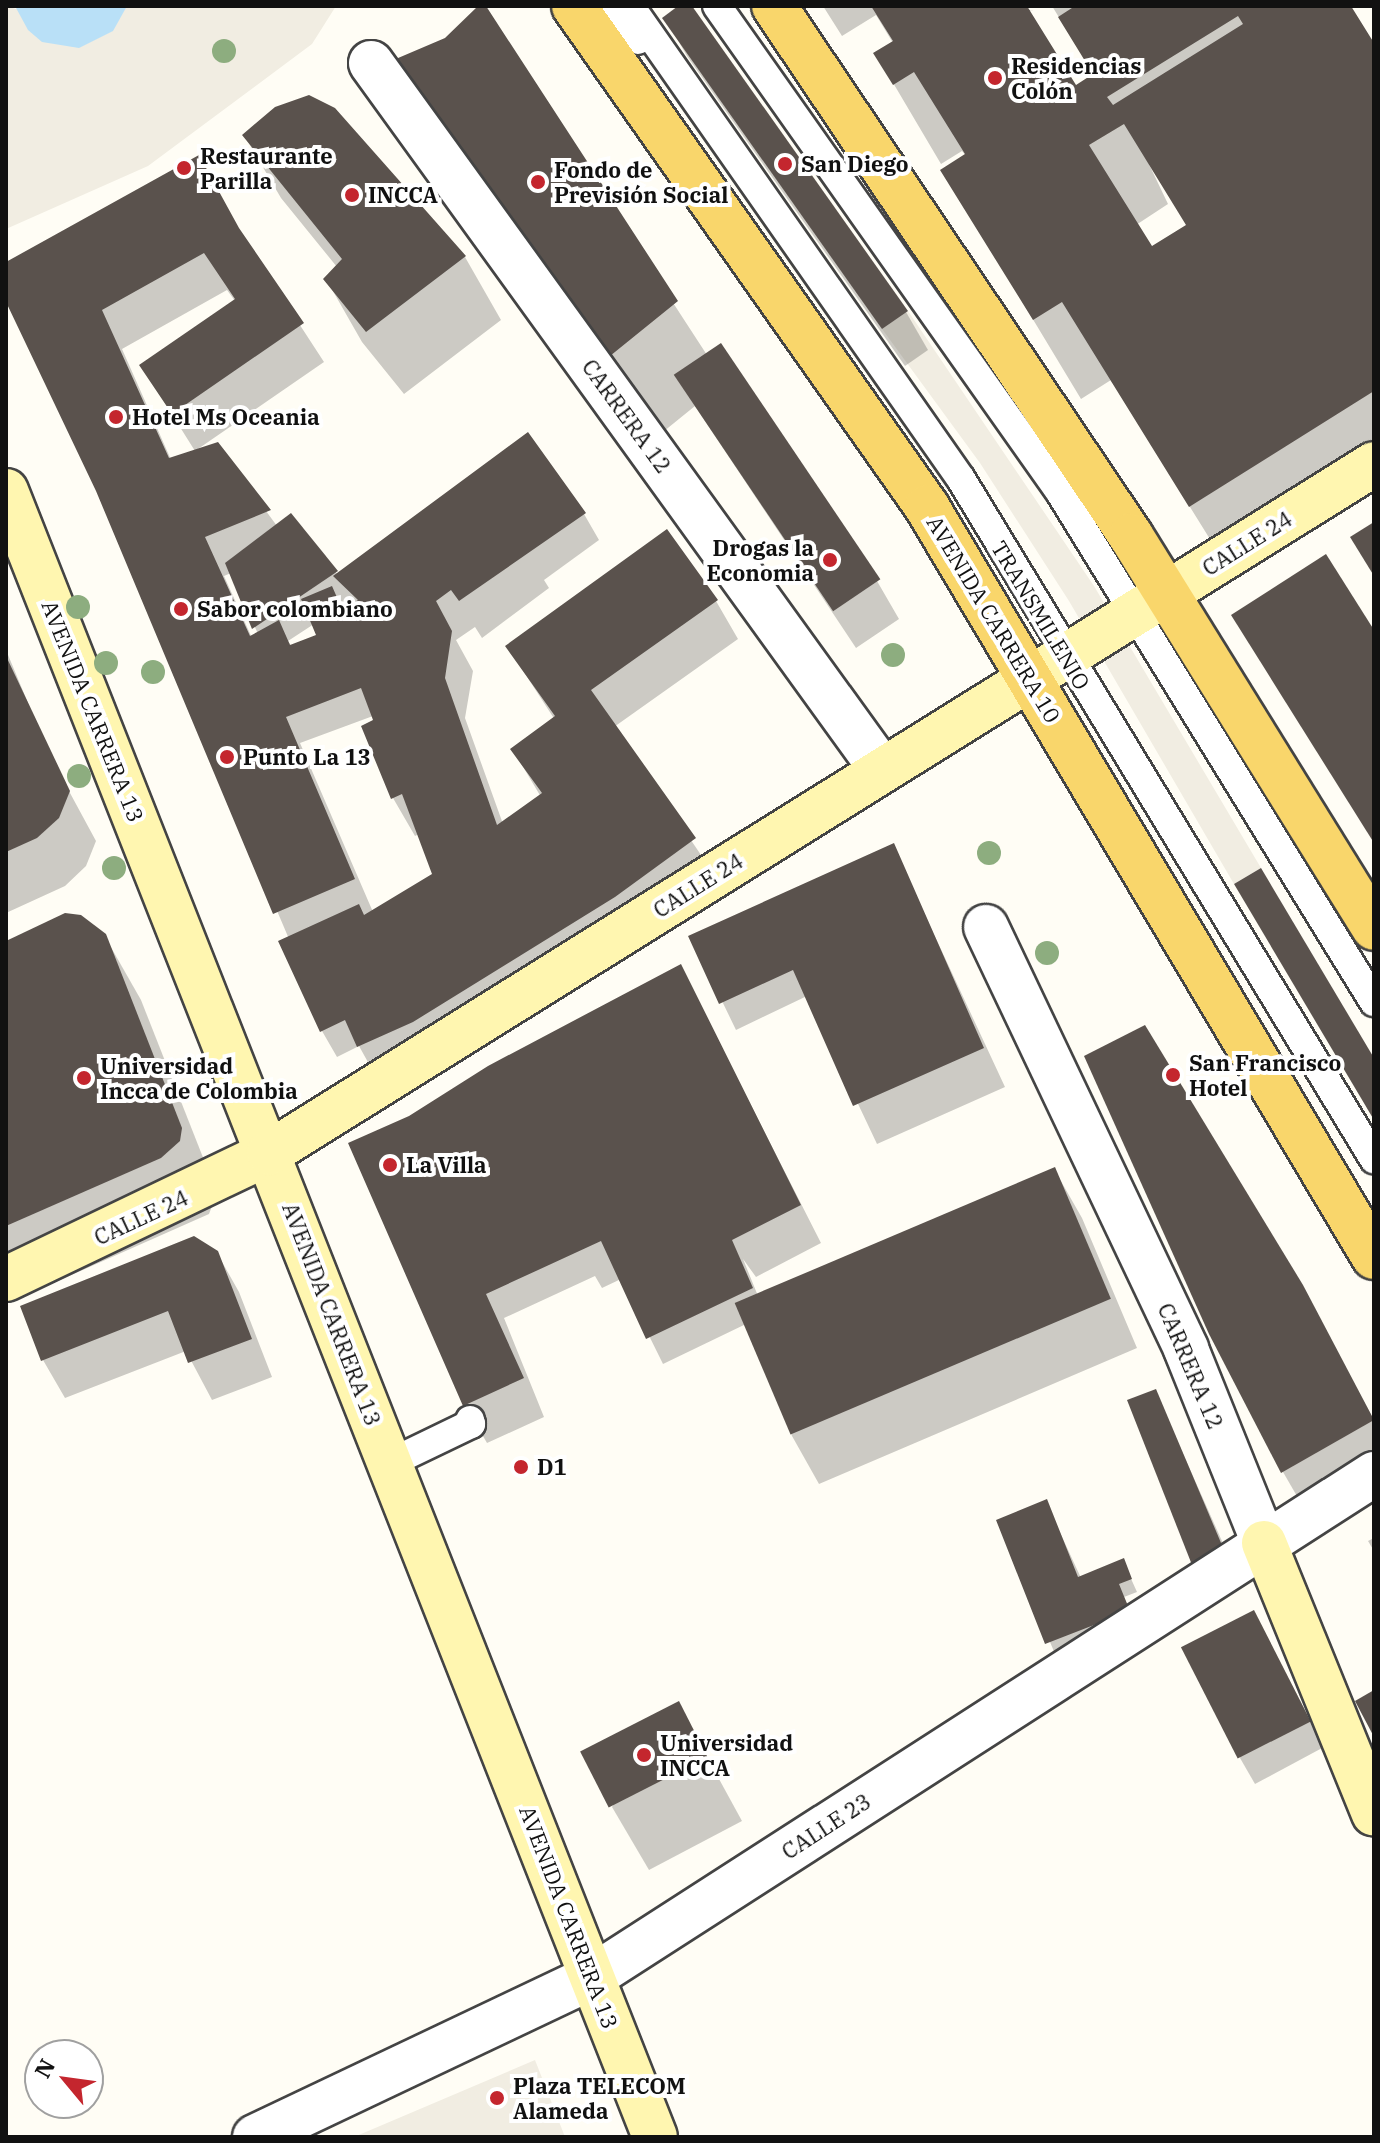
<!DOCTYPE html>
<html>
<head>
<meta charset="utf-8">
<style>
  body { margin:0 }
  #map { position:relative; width:1380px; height:2143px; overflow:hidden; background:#fffdf5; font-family:"IBM Plex Serif",serif }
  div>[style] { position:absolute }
  .plaza>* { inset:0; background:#f1ede2 }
  .water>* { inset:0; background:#b9e0f7 }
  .shadow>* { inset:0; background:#0003 }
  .building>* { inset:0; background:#5a524d; transform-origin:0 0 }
  .roads { filter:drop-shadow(2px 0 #444) drop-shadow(-2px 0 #444) drop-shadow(0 2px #444) drop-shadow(0 -2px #444) }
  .lane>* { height:28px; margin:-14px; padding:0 14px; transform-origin:14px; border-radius:14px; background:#fff }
  .street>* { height:44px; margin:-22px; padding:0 22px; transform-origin:22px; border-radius:22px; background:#fff }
  .secondary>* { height:44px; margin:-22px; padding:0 22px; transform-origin:22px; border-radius:22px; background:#fff6b0 }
  .primary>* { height:44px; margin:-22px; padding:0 22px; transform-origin:22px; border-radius:22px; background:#f9d66b }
  .trees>* { width:24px; height:24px; margin:-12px; border-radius:50%; background:#8dad7f }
  .dots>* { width:22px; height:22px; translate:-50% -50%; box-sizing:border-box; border:4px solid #fff; border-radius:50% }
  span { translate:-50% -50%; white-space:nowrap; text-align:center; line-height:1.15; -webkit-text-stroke:8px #fff; paint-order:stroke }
  .poi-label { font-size:22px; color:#111; font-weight:700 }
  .left { translate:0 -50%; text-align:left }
  .right { translate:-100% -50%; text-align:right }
  .street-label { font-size:22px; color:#111 }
  .frame { position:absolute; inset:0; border:8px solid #111; pointer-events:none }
  .north { position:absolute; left:24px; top:2039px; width:80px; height:80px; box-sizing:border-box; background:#fff; border:2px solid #a0a0a0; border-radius:50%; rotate:299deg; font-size:22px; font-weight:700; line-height:32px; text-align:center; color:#111 }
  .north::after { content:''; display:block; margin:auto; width:28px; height:36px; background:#c4262e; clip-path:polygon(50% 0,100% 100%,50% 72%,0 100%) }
</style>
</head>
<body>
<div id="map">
  <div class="plaza">
    <div style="clip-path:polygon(6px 6px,16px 9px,336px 6px,312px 44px,148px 166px,6px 229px)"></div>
    <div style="clip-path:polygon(908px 311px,1094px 586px,1261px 868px,1249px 875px,1234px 884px,1069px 601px,980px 463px,882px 329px)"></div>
    <div style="clip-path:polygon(535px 2060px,565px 2137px,354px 2137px)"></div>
  </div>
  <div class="water">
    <div style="clip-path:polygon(15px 6px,127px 6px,113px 31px,79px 48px,42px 42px,28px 30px)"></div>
  </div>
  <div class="shadow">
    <div style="clip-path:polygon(480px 6px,707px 355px,877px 581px,899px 619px,856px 648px,695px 406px,658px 436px,434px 145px)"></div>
    <div style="clip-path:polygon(681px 6px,690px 6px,906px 312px,928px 350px,905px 366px,687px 56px,665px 18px)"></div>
    <div style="clip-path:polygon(evenodd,823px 6px,1025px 6px,1075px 87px,1095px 76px,1052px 6px,1349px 6px,1374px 47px,1374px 443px,1213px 544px,1111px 380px,1081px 399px,943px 170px,966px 156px,962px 151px,941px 164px,876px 54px,893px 43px,876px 15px,842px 36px,823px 6px,1147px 160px,1188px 226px,1151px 249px,1136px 225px,1168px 204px,1147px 160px)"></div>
    <div style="clip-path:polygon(334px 109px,465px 257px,501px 320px,404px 394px,362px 342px,326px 279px,337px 267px,281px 198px,244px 135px)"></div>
    <div style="clip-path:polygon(evenodd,242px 236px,324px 362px,195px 451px,141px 365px,235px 301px,227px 290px,122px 349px,172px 462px,217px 444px,277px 526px,291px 516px,338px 575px,584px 514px,599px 540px,544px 580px,549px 588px,482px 638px,475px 627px,456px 640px,473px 671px,465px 718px,503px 824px,541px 797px,513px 750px,555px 720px,507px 646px,716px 601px,738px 639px,614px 727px,716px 877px,374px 1073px,359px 1046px,337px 1057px,322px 1031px,289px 939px,98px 490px,6px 298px,6px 264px,242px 236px,231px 573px,258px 634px,252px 638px,224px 576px,231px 573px,242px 236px,349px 600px,352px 605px,343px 610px,341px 605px,349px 600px,242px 236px,314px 624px,319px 636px,292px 647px,288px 641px,314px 624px,242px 236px,373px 716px,375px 721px,364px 727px,393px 798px,415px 836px,419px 834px,435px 875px,373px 912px,300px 743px,373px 716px)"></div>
    <div style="clip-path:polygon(6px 650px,50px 756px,96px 841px,86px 866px,65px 886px,6px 913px)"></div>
    <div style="clip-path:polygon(893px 846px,1005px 1087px,877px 1144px,807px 996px,736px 1030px,691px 937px)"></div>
    <div style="clip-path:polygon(104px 935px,141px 1000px,217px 1193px,209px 1214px,6px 1304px,6px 943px)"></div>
    <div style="clip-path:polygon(680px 966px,821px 1243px,756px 1277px,743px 1259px,758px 1296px,1054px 1169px,1082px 1218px,1137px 1348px,819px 1484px,792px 1436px,746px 1324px,663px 1364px,621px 1279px,602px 1288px,595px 1276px,504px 1318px,544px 1417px,487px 1443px,465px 1405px,351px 1144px,410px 1118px)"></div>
    <div style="clip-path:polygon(217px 1253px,239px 1292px,272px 1377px,212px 1400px,186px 1351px,65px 1398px,43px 1360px)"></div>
    <div style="clip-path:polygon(1301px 1286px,1374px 1420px,1374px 1474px,1305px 1510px,1283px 1472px)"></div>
    <div style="clip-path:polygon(1155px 1391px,1238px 1577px,1211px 1595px)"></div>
    <div style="clip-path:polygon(1046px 1502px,1081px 1578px,1123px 1561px,1137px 1592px,1124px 1597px,1136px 1624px,1062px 1670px,998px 1521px)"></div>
    <div style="clip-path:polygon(1374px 1538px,1374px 1551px,1368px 1541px)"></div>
    <div style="clip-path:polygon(1268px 1639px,1324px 1747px,1255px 1784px,1240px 1758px)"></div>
    <div style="clip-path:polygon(678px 1704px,742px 1821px,649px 1870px,612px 1807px)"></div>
  </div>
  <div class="building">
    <div style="clip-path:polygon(478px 6px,486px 6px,678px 301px,610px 356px,384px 64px,445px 38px)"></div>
    <div style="clip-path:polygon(692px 6px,908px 311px,882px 329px,662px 18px,678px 6px)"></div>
    <div style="clip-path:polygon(evenodd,871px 6px,1027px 6px,1076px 85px,1093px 74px,1058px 17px,1075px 6px,1351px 6px,1374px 43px,1374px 391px,1189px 507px,1062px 302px,1033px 320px,940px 170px,965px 154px,914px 72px,893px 85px,873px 53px,893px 41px,871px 6px,1238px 16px,1243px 24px,1113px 105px,1107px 97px,1238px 16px,871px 6px,1124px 124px,1186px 225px,1152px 246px,1089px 145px,1124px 124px)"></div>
    <div style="clip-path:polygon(309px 95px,335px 108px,466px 256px,366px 332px,323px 279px,342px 259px,242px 135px,275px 107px)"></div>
    <div style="clip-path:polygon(199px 155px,239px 228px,304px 323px,172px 414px,139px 365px,235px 299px,204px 253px,102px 310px,169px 458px,218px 442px,271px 510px,205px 537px,250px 636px,279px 620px,290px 645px,316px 635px,301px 599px,332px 586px,342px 609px,358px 600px,333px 576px,528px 432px,586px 513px,459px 601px,451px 590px,436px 601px,452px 631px,445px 678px,497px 825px,542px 793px,510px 749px,555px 716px,505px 646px,667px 529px,718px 600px,591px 690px,696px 838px,615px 897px,413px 1022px,357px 1047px,345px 1020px,320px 1032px,278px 941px,359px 904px,364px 915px,432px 874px,402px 794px,391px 799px,361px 726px,373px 720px,361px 688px,286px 717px,355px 879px,273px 914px,96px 491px,6px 302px,6px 262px)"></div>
    <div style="left:721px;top:343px;width:285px;height:57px;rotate:56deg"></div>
    <div style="clip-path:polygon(291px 513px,338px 571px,252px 629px,225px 563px)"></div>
    <div style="clip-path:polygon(1374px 522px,1374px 576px,1350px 537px)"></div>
    <div style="clip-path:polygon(1326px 554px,1374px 630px,1374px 843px,1231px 615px)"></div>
    <div style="clip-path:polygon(6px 656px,70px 791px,59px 818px,37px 838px,6px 852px)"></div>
    <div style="clip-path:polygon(894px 843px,984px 1048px,853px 1106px,793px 970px,719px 1004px,688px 936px)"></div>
    <div style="clip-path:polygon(1261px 868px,1374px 1058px,1374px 1120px,1234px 884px)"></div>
    <div style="clip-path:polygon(65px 913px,81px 915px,106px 934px,182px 1128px,180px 1141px,161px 1158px,6px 1226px,6px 941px)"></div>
    <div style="clip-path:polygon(681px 964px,801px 1205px,732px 1240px,753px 1288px,646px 1339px,601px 1241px,486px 1294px,524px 1378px,463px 1406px,348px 1143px,409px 1116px,488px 1066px)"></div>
    <div style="clip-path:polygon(1145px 1025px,1303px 1285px,1374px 1420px,1281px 1473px,1209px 1334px,1084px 1056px)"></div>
    <div style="left:1055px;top:1167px;width:143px;height:348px;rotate:67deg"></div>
    <div style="clip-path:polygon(194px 1236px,218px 1251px,252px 1339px,188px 1363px,168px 1311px,41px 1361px,20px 1306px)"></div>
    <div style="clip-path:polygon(1156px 1389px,1224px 1550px,1194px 1570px,1127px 1400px)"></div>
    <div style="clip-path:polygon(1047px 1499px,1078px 1577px,1124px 1558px,1132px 1579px,1119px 1584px,1130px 1611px,1045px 1644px,996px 1520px)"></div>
    <div style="left:1254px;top:1610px;width:125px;height:82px;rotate:63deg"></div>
    <div style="clip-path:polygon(1374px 1690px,1374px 1737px,1355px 1701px)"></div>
    <div style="left:679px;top:1701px;width:63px;height:111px;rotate:63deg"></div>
  </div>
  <div class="roads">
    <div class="lane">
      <div style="left:604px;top:6px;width:48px;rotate:45deg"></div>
      <div style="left:630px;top:6px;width:577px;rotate:55.02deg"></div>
      <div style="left:961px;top:479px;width:796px;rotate:58.73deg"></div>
      <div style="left:717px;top:6px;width:595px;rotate:54.79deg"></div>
      <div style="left:1060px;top:492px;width:599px;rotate:58.38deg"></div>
      <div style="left:390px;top:1463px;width:90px;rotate:-25.7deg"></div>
      <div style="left:471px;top:1424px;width:4px;rotate:-104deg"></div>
    </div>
    <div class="street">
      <div style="left:371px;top:63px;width:872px;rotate:54.14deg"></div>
      <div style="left:986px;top:927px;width:467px;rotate:64.6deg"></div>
      <div style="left:1186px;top:1349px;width:209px;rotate:68.1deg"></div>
      <div style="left:255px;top:2137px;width:373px;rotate:-25.4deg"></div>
      <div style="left:592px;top:1977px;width:930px;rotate:-32.75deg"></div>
    </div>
    <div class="secondary">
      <div style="left:6px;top:491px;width:1769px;rotate:68.48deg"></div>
      <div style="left:6px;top:1279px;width:292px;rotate:-25.6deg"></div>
      <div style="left:269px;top:1153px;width:1302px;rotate:-31.94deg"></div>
      <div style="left:1264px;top:1543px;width:292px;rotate:67.9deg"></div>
    </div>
    <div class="primary">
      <div style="left:574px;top:6px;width:613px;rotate:54.83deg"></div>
      <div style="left:927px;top:507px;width:873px;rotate:59.21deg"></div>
      <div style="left:774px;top:6px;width:639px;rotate:56.04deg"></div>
      <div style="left:1131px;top:536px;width:461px;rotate:58.2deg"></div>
    </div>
  </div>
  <div class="trees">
    <div style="left:224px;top:51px"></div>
    <div style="left:78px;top:607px"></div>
    <div style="left:893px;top:655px"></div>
    <div style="left:106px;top:663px"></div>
    <div style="left:153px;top:672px"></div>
    <div style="left:79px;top:776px"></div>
    <div style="left:989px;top:853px"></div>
    <div style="left:114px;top:868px"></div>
    <div style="left:1047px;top:953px"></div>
  </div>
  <div class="dots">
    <div style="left:995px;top:78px;background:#c4262e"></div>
    <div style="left:785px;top:164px;background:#c4262e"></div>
    <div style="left:184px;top:168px;background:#c4262e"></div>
    <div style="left:538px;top:182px;background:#c4262e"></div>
    <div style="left:352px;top:195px;background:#c4262e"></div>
    <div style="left:116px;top:417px;background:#c4262e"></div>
    <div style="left:830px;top:560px;background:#c4262e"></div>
    <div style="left:181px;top:609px;background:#c4262e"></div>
    <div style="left:227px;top:757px;background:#c4262e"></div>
    <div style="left:1173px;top:1075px;background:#c4262e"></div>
    <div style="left:84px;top:1078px;background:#c4262e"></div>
    <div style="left:390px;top:1165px;background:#c4262e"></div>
    <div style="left:521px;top:1467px;background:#c4262e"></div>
    <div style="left:644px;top:1755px;background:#c4262e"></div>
    <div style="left:497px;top:2098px;background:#c4262e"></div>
  </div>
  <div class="poi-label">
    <span class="left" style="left:1011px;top:78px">Residencias<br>Colón</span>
    <span class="left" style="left:200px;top:168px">Restaurante<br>Parilla</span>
    <span class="left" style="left:801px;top:164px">San Diego</span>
    <span class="left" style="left:554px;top:182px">Fondo de<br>Previsión Social</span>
    <span class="left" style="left:368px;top:195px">INCCA</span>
    <span class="left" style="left:132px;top:417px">Hotel Ms Oceania</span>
    <span class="right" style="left:814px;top:560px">Drogas la<br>Economia</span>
    <span class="left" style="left:197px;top:609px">Sabor colombiano</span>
    <span class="left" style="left:243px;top:757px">Punto La 13</span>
    <span class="left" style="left:1189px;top:1075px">San Francisco<br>Hotel</span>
    <span class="left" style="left:100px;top:1078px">Universidad<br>Incca de Colombia</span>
    <span class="left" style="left:406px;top:1165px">La Villa</span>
    <span class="left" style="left:537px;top:1467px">D1</span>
    <span class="left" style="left:660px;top:1755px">Universidad<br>INCCA</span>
    <span class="left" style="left:513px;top:2098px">Plaza TELECOM<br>Alameda</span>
  </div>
  <div class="street-label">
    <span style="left:627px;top:416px;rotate:54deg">CARRERA 12</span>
    <span style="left:1247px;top:543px;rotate:-32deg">CALLE 24</span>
    <span style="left:1041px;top:615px;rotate:59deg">TRANSMILENIO</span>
    <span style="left:994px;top:619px;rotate:59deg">AVENIDA CARRERA 10</span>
    <span style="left:93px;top:711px;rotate:68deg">AVENIDA CARRERA 13</span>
    <span style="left:698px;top:885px;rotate:-32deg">CALLE 24</span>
    <span style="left:141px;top:1217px;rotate:-25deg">CALLE 24</span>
    <span style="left:332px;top:1314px;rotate:69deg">AVENIDA CARRERA 13</span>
    <span style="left:1191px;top:1366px;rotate:67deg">CARRERA 12</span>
    <span style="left:826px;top:1826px;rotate:-33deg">CALLE 23</span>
    <span style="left:569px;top:1917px;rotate:69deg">AVENIDA CARRERA 13</span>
  </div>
  <div class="frame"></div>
  <div class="north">N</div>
</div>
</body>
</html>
